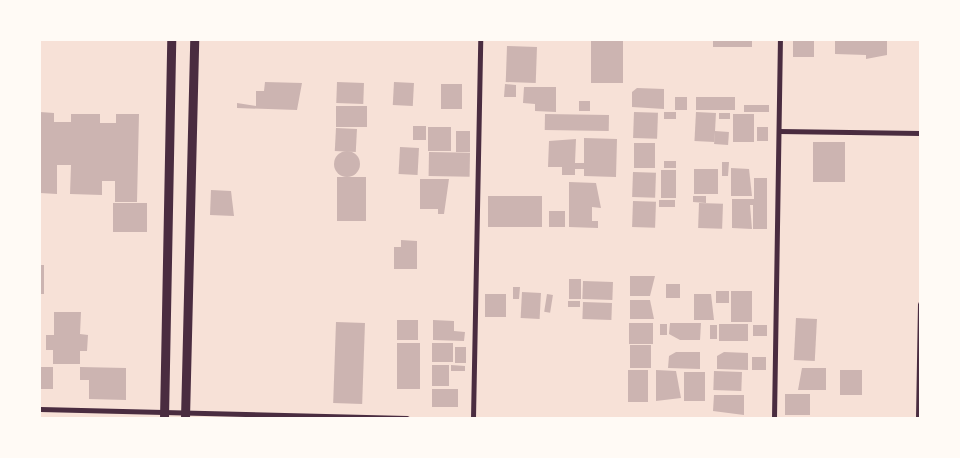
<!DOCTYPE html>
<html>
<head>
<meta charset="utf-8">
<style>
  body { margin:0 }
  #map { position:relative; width:960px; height:458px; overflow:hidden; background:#f7e1d7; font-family:"Sofia Sans Condensed",sans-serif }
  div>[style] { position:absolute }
  .building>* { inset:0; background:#ccb4b1; transform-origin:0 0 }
  .round { border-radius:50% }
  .minor>* { height:5px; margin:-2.5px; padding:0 2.5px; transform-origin:2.5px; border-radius:2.5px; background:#4a2c40 }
  .tertiary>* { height:9px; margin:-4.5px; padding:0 4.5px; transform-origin:4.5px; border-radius:4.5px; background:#4a2c40 }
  span { translate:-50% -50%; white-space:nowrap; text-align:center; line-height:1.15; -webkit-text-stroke:4.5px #fffaf5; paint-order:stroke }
  .frame { position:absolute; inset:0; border:41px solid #fffaf5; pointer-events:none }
</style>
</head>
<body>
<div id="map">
  <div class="building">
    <div style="left:591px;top:40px;width:32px;height:43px"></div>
    <div style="left:713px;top:40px;width:39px;height:7px"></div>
    <div style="left:793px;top:40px;width:21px;height:17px"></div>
    <div style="clip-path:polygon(835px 40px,887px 40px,887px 55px,866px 59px,866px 55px,835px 54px)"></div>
    <div style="left:507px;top:46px;width:30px;height:36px;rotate:2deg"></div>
    <div style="clip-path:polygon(265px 82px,302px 83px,297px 110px,237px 108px,237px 103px,256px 106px,256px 91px,264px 91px)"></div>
    <div style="left:337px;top:82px;width:27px;height:21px;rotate:2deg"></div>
    <div style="left:394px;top:82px;width:20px;height:23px;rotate:3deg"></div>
    <div style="left:441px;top:84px;width:21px;height:25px"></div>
    <div style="clip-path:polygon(505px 84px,516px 85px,516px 97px,504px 97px)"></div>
    <div style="clip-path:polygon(524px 87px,556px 87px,556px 112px,535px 111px,535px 104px,523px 103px)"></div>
    <div style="clip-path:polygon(637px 88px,664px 89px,664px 109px,632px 107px,632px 92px)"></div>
    <div style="left:675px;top:97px;width:12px;height:13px"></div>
    <div style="left:696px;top:97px;width:39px;height:13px"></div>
    <div style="left:579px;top:101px;width:11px;height:10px"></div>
    <div style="left:744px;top:105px;width:25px;height:7px"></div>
    <div style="left:336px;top:106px;width:31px;height:21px"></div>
    <div style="clip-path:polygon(40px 112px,54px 113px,54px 122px,71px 122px,71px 114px,100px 114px,100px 123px,116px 123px,116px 114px,139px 114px,137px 202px,115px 202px,115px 181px,102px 181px,102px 195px,70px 194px,71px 165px,57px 165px,57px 194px,40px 193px)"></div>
    <div style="left:634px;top:112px;width:24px;height:26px;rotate:2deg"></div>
    <div style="left:664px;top:112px;width:12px;height:7px"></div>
    <div style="left:696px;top:112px;width:20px;height:29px;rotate:3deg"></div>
    <div style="left:719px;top:113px;width:11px;height:6px"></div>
    <div style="left:545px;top:114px;width:64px;height:16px;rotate:1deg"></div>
    <div style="left:733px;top:114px;width:21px;height:28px"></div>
    <div style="left:413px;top:126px;width:13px;height:14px"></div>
    <div style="left:428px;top:127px;width:23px;height:24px"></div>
    <div style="left:757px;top:127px;width:11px;height:14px"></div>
    <div style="left:336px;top:128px;width:21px;height:23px;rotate:3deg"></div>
    <div style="left:456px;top:131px;width:14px;height:21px"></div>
    <div style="left:715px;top:131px;width:14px;height:13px;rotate:4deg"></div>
    <div style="clip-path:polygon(584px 138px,617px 139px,616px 177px,584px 176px,584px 169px,575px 169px,575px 175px,562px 175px,562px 167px,548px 167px,549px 141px,576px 139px,575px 163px,584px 163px)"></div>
    <div style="left:813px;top:142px;width:32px;height:40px"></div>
    <div style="left:634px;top:143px;width:21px;height:25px"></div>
    <div style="left:400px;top:147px;width:19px;height:27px;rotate:3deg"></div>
    <div class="round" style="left:334px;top:151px;width:26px;height:26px"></div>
    <div style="left:429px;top:152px;width:41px;height:24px;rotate:1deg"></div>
    <div style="left:664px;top:161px;width:12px;height:7px"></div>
    <div style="clip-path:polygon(722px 162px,729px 162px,728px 176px,722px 176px)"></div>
    <div style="clip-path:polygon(731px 168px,749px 169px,752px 196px,731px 196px)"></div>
    <div style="left:694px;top:169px;width:24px;height:25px"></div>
    <div style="left:661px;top:170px;width:15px;height:28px"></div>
    <div style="left:633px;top:172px;width:23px;height:25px;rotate:2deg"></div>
    <div style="left:337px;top:177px;width:29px;height:44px"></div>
    <div style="clip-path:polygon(754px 178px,767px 178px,767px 229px,753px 229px,753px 205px,750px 205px,752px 229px,732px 228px,732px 199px,754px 199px)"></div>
    <div style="clip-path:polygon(420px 179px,449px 179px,444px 214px,438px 214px,438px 209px,420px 209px)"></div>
    <div style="clip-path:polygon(569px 182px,596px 183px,601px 208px,592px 207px,592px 221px,598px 221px,598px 228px,569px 227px)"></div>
    <div style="clip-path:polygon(211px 190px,231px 191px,234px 216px,210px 215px)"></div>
    <div style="left:542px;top:196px;width:31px;height:54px;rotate:90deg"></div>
    <div style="clip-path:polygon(693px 196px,706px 196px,706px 203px,693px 202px)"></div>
    <div style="left:659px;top:200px;width:16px;height:7px"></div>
    <div style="left:633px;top:201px;width:23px;height:26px;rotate:2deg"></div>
    <div style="left:113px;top:203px;width:34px;height:29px"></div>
    <div style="left:699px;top:203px;width:24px;height:25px;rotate:2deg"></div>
    <div style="left:549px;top:211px;width:16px;height:16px"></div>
    <div style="clip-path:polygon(401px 240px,417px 241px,417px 269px,394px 269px,394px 247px,401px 247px)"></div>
    <div style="left:40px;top:265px;width:4px;height:29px"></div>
    <div style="clip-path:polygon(630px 276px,655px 276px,650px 296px,630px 296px)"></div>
    <div style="left:569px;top:279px;width:12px;height:20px"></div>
    <div style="left:583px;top:281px;width:30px;height:18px;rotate:2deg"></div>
    <div style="left:666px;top:284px;width:14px;height:14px"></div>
    <div style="clip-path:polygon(513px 287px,520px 287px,519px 299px,513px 299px)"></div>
    <div style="left:716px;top:291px;width:13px;height:12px"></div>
    <div style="left:731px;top:291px;width:21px;height:31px"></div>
    <div style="left:522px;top:292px;width:19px;height:26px;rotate:3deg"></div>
    <div style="left:485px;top:294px;width:21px;height:23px"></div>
    <div style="left:547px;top:294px;width:6px;height:18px;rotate:9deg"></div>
    <div style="clip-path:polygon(694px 294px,711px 294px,714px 320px,694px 320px)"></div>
    <div style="clip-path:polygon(630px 300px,650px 300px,654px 319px,630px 319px)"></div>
    <div style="left:568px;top:301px;width:12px;height:6px"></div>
    <div style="left:583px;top:302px;width:29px;height:17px;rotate:2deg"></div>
    <div style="clip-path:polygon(54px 312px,81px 312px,80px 334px,88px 335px,87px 351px,80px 351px,80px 364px,53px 364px,53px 350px,46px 350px,46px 335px,54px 335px)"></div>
    <div style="left:796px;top:318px;width:21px;height:42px;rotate:3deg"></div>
    <div style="left:397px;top:320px;width:21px;height:20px"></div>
    <div style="clip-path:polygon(433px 320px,454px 321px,454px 331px,465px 332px,464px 341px,433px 340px)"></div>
    <div style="left:336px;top:322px;width:29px;height:81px;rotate:2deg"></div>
    <div style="left:629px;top:323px;width:24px;height:21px"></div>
    <div style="clip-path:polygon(670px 323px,701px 323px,700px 340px,680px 340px,669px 334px)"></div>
    <div style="left:660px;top:324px;width:7px;height:11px"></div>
    <div style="left:719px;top:324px;width:29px;height:17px"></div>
    <div style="left:710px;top:325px;width:7px;height:14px"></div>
    <div style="left:753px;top:325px;width:14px;height:11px"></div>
    <div style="left:397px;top:343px;width:23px;height:46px"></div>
    <div style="left:432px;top:343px;width:21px;height:19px"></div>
    <div style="left:630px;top:345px;width:21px;height:23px"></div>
    <div style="left:455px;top:347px;width:11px;height:16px"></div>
    <div style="clip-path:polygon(676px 352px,700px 352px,700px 369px,668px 368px,669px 356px)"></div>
    <div style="clip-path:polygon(724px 352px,748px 353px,748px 370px,717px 369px,717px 356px)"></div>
    <div style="left:752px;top:357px;width:14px;height:13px"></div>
    <div style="left:432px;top:365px;width:17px;height:21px"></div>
    <div style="clip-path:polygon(451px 365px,465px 366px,465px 371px,451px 371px)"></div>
    <div style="left:40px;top:367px;width:13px;height:22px"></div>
    <div style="clip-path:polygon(80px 367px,126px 368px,126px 400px,89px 399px,89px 380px,80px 380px)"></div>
    <div style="clip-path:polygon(802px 368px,826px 368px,826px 390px,798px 390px)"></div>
    <div style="left:628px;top:370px;width:20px;height:32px"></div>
    <div style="clip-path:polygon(656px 370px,676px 371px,681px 398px,656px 401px)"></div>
    <div style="left:840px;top:370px;width:22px;height:25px"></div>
    <div style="left:714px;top:371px;width:28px;height:19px;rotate:2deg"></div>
    <div style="left:684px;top:372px;width:21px;height:29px"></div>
    <div style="left:432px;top:389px;width:26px;height:18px"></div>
    <div style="left:785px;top:394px;width:25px;height:21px"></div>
    <div style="clip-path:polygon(714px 395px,744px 395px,744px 415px,713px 411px)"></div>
  </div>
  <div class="minor">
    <div style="left:779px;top:131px;width:141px;rotate:0.8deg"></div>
    <div style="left:40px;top:409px;width:367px;rotate:1.4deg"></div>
    <div style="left:473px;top:418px;width:378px;rotate:-88.9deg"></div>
    <div style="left:774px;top:418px;width:378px;rotate:-89.1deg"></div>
    <div style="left:918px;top:418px;width:114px;rotate:-89deg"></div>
  </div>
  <div class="tertiary">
    <div style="left:164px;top:418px;width:378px;rotate:-88.9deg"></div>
    <div style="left:185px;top:418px;width:378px;rotate:-88.6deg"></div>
  </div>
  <div class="frame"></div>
</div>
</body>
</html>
